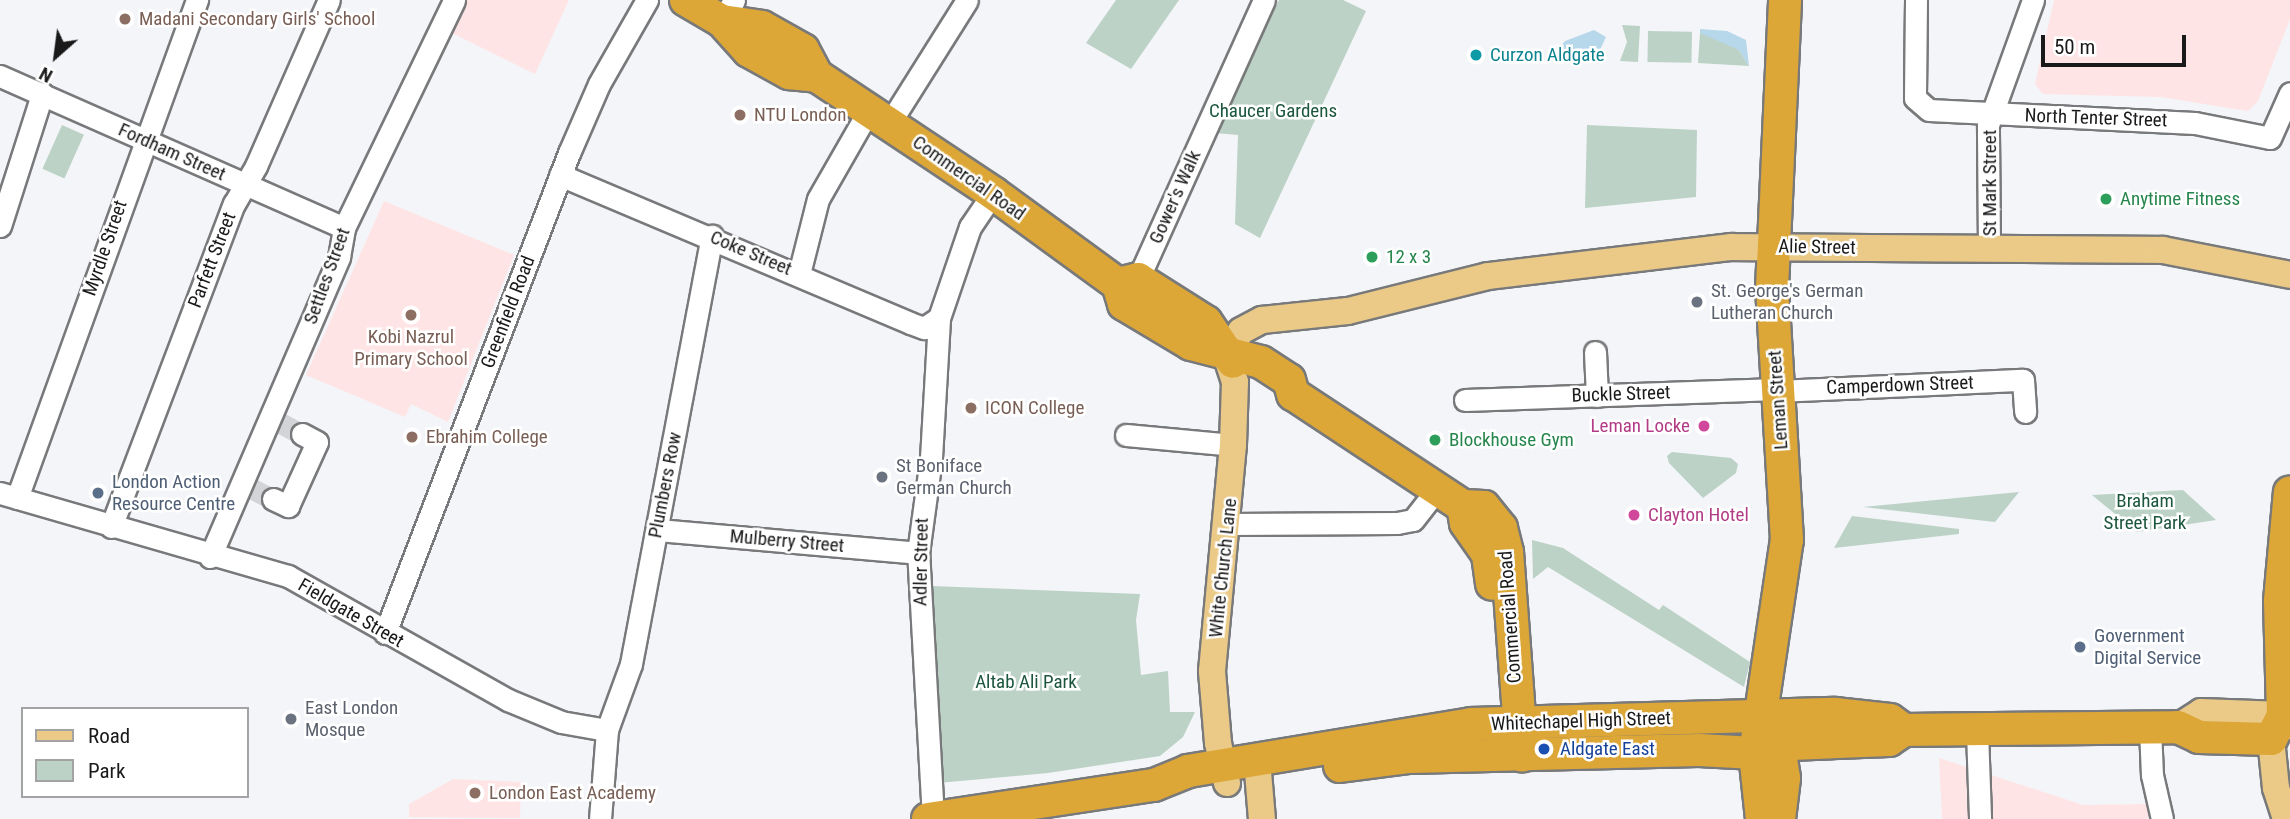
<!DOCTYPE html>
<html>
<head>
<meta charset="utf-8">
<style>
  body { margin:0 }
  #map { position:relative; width:2290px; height:819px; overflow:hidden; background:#f4f5f8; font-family:"Roboto Condensed",sans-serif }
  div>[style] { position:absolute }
  .education>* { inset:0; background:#ffe4e5 }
  .green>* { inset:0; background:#bcd2c6; transform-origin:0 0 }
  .water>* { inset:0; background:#b7d7eb }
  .minor-tunnel>* { height:21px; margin-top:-10.5px; transform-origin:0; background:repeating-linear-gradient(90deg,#d3d4d7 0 21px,transparent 0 31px) }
  .roads { filter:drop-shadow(2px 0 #78797b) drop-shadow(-2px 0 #78797b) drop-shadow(0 2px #78797b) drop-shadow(0 -2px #78797b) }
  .minor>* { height:21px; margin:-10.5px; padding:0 10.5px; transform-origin:10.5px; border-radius:10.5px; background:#fff }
  .major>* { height:26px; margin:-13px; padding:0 13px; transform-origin:13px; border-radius:13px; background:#ebca88 }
  .highway>* { height:32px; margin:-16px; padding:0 16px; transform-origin:16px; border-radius:16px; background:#dda738 }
  .dots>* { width:19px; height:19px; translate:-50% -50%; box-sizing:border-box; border:4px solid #fff; border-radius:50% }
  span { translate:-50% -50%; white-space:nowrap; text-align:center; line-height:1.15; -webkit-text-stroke:5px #fff; paint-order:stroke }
  .education-label { font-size:19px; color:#785e54 }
  .left { translate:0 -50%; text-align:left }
  .culture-label { font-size:19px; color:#0d838f }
  .park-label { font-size:19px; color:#1b563d }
  .street-label { font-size:19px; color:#19191a }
  .leisure-label { font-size:19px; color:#27864d }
  .worship-label { font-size:19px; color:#5b616d }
  .hotel-label { font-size:19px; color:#b23c85 }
  .right { translate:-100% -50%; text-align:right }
  .service-label { font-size:19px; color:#4e5e75 }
  .transit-label { font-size:19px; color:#164399 }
  .legend { position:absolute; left:21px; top:707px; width:228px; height:91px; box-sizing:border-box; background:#fff; border:2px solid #a3a3a3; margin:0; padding:9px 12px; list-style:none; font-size:21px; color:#19191a }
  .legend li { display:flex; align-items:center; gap:14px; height:35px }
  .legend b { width:35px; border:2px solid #a3a3a3 }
  .north { position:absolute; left:21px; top:21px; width:70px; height:70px; -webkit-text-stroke:5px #fff; paint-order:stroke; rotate:208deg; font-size:19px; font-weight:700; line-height:28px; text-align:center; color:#19191a }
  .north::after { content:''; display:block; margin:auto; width:24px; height:32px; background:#19191a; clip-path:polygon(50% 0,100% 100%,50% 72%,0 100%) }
  .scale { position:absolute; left:2041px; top:35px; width:145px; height:32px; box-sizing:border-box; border:4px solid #19191a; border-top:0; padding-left:9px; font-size:21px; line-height:24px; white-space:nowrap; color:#19191a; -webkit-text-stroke:5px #fff; paint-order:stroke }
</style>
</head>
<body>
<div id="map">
  <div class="education">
    <div style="clip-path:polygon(462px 0,569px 0,535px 74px,448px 31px)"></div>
    <div style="clip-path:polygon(2054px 0,2290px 0,2290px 19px,2258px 101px,2248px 111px,2160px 97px,2043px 94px,2035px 84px)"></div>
    <div style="clip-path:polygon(384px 201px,514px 255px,448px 422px,411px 404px,405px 417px,306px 375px)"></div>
    <div style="clip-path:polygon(1939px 758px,2083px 805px,2148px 804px,2148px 819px,1942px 819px)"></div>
    <div style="clip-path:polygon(453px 779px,521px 782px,520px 818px,409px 817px,409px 804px)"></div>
  </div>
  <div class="green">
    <div style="clip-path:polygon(1116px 0,1179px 0,1131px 69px,1086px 43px)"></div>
    <div style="clip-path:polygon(1279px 0,1343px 0,1366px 11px,1260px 238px,1235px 224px,1238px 135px,1215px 133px)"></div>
    <div style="clip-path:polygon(1622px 25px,1640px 26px,1638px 62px,1620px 61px,1627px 42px)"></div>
    <div style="left:1648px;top:31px;width:44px;height:31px;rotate:1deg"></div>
    <div style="clip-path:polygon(1700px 33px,1724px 40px,1739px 50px,1749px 66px,1698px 63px)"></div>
    <div style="left:62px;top:125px;width:24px;height:48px;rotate:24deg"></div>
    <div style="clip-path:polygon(1587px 125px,1697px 130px,1696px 197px,1585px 208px)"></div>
    <div style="clip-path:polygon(1672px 452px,1731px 458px,1738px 464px,1736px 473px,1703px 498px,1669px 463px,1667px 456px)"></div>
    <div style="clip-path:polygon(2183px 490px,2216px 520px,2137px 532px,2092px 495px)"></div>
    <div style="clip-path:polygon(2019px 492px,1995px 522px,1863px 507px)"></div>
    <div style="clip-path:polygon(1852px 516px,1959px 529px,1959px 534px,1834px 548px)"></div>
    <div style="clip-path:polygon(1532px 540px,1563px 548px,1659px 610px,1663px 605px,1750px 662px,1744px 687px,1548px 567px,1533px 579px)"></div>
    <div style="clip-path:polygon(932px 586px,1140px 594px,1136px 620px,1141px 675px,1168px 671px,1170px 712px,1195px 712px,1183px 737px,1160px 756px,1048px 773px,938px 783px)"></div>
  </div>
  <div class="water">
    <div style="clip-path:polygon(1700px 29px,1727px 31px,1746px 40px,1749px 66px,1739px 50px,1700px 33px)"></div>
    <div style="clip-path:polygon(1594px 30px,1606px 37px,1600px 50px,1549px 60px,1565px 41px)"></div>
  </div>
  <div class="minor-tunnel">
    <div style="left:279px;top:422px;width:26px;rotate:28deg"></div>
    <div style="left:249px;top:487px;width:27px;rotate:27deg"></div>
  </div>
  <div class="roads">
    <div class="minor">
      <div style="left:1916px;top:0;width:98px;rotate:90.6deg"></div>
      <div style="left:1915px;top:98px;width:18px;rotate:41deg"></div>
      <div style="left:1929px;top:110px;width:266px;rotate:2.8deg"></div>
      <div style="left:2195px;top:123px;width:76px;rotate:11.3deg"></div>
      <div style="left:2270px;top:138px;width:49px;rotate:-66deg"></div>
      <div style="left:722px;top:21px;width:24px;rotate:-60deg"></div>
      <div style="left:0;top:76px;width:376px;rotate:23.8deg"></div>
      <div style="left:889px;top:124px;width:146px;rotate:-57.8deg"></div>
      <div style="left:560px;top:175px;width:380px;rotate:22.9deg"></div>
      <div style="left:910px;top:323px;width:15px;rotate:20deg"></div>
      <div style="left:924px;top:328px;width:18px;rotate:-34deg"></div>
      <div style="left:0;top:226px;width:139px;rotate:-72.3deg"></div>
      <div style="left:1989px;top:248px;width:123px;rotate:-90.5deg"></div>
      <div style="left:1988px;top:125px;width:133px;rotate:-70.2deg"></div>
      <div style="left:799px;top:274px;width:77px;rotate:-75.8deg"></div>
      <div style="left:818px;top:199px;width:103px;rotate:-60.2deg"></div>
      <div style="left:1138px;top:279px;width:306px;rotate:-65.7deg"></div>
      <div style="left:1595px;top:352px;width:44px;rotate:87.4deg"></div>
      <div style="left:1777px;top:391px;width:246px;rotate:-2.6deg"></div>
      <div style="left:2023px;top:380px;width:32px;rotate:86deg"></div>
      <div style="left:1465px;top:400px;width:312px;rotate:-2deg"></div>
      <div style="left:1126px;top:435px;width:107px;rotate:5.3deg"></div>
      <div style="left:0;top:493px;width:300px;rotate:16.1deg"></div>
      <div style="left:288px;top:576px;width:253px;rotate:29.4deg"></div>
      <div style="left:508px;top:700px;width:57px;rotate:22.5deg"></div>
      <div style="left:561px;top:722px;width:47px;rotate:9.9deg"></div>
      <div style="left:17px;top:498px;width:530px;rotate:-70.13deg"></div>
      <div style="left:273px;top:499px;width:17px;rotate:25deg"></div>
      <div style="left:288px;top:506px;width:70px;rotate:-65.6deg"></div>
      <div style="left:317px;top:442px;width:17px;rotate:-152deg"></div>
      <div style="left:1229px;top:524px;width:168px;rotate:-0.3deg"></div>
      <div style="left:1397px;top:523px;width:16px;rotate:-11deg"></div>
      <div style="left:1413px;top:520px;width:41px;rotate:-52deg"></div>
      <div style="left:111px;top:527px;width:346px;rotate:-69.2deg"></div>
      <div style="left:234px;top:204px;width:44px;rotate:-59.9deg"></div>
      <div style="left:256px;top:166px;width:181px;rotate:-66.3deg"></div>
      <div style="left:657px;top:530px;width:262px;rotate:5deg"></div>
      <div style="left:210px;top:557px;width:327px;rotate:-66.7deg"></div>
      <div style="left:339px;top:257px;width:29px;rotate:-80deg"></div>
      <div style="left:344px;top:228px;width:253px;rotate:-64.2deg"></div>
      <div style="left:385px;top:633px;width:514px;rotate:-69.03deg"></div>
      <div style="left:569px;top:153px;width:75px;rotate:-66.5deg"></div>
      <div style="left:599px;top:84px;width:97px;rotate:-60.3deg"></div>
      <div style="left:2150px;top:728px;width:47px;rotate:87.6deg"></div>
      <div style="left:2152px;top:775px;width:45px;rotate:77.2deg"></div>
      <div style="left:1977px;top:731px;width:88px;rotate:88deg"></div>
      <div style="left:933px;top:818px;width:265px;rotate:-93.2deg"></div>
      <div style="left:918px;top:553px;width:96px;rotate:-82.2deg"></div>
      <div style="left:931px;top:458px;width:140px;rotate:-86.7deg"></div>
      <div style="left:939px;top:318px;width:96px;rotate:-71.2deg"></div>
      <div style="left:970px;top:227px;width:41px;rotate:-55.9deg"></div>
      <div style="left:600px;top:819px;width:89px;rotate:-85.5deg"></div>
      <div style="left:607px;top:730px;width:70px;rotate:-70deg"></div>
      <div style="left:631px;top:664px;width:436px;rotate:-79.3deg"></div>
    </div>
    <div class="major">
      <div style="left:2178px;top:727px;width:27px;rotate:-33deg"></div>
      <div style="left:2201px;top:712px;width:82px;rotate:2.1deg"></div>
      <div style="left:2283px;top:715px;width:13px;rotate:58deg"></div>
      <div style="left:2271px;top:739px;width:49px;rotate:84.2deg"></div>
      <div style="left:2276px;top:788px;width:33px;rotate:72deg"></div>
      <div style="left:1257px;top:760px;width:59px;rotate:85.2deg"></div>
      <div style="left:1227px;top:783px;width:41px;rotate:-102.7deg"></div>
      <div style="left:1218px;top:743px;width:72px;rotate:-94.8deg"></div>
      <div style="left:1212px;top:671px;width:227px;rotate:-84.7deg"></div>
      <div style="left:1233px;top:445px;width:63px;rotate:-88.2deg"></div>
      <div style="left:1235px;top:382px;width:29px;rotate:-108deg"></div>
      <div style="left:1226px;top:354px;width:27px;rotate:-57deg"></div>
      <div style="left:1241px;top:331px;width:24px;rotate:-28deg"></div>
      <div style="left:1262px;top:320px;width:86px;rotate:-6deg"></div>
      <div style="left:1348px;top:311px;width:144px;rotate:-14deg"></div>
      <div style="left:1488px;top:276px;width:245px;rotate:-6.8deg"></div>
      <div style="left:1731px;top:247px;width:432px;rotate:0.4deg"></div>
      <div style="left:2163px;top:250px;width:129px;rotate:11.1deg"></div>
    </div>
    <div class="highway">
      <div style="left:686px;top:0;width:42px;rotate:30.3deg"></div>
      <div style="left:722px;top:21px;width:40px;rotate:48deg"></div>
      <div style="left:749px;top:51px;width:46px;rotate:28.8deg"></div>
      <div style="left:789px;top:73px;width:28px;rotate:6deg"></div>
      <div style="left:722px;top:21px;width:40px;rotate:8.5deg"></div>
      <div style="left:762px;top:27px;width:47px;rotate:29.3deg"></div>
      <div style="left:803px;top:50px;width:30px;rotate:62deg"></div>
      <div style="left:817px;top:76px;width:211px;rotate:33.6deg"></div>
      <div style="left:993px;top:193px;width:155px;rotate:36.1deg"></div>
      <div style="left:1118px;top:284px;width:21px;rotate:73deg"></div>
      <div style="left:1124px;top:304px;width:78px;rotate:30.8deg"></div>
      <div style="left:1191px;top:344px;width:72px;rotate:14.4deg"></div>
      <div style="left:1261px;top:362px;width:33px;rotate:33deg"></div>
      <div style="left:1289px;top:380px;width:15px;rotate:74deg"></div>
      <div style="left:1293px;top:394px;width:204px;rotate:33.4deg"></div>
      <div style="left:1463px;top:506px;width:21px;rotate:3deg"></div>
      <div style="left:1484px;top:507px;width:27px;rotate:51deg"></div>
      <div style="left:1501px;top:528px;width:25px;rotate:76deg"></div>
      <div style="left:1507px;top:552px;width:204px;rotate:85.8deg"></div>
      <div style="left:1118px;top:284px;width:21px;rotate:-14deg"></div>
      <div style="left:1138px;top:279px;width:80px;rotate:32.3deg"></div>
      <div style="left:1206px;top:322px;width:48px;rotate:56deg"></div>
      <div style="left:1463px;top:506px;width:17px;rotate:80deg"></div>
      <div style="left:1466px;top:523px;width:39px;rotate:55deg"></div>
      <div style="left:1488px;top:555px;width:29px;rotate:82deg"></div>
      <div style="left:1340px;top:766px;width:70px;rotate:-7.4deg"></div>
      <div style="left:1409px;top:757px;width:290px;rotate:-1.4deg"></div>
      <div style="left:1699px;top:750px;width:56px;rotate:3.1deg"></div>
      <div style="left:1755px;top:753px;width:37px;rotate:-14deg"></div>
      <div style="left:1791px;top:744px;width:98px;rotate:-2.3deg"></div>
      <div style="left:1889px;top:740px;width:18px;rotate:-34deg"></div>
      <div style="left:928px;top:819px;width:229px;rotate:-8.6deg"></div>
      <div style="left:1154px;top:785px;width:37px;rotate:-22deg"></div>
      <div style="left:1188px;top:771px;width:287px;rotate:-9.4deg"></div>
      <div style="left:1471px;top:724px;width:364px;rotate:-1.6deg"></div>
      <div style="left:1835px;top:714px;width:55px;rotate:6.2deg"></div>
      <div style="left:1890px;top:720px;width:17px;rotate:36deg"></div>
      <div style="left:1904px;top:730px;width:274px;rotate:-0.6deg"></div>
      <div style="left:2178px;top:727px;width:23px;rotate:25deg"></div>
      <div style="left:2199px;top:737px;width:72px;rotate:1.6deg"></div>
      <div style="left:2271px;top:739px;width:27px;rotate:-63deg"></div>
      <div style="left:2283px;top:715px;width:114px;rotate:-91.5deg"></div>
      <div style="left:2280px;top:601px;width:109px;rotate:-84.8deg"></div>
      <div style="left:1762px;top:819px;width:66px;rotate:-96.1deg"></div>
      <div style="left:1755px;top:753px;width:215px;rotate:-81.5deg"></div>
      <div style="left:1787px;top:540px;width:252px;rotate:-93.4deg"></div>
      <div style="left:1772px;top:288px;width:288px;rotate:-87.4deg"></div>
      <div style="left:1779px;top:819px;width:41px;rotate:-83deg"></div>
      <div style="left:1784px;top:778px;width:32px;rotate:-99deg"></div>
    </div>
  </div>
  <div class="dots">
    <div style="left:125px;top:19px;background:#8d6e63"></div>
    <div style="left:1476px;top:55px;background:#0f9aa8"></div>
    <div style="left:740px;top:115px;background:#8d6e63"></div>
    <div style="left:2106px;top:199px;background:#2e9e5b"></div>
    <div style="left:1372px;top:257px;background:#2e9e5b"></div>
    <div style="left:1697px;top:302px;background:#6b7280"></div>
    <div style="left:411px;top:315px;background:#8d6e63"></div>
    <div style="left:971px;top:408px;background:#8d6e63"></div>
    <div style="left:1704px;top:426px;background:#d1479c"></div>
    <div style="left:412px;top:437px;background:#8d6e63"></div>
    <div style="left:1435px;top:440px;background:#2e9e5b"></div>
    <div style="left:882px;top:477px;background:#6b7280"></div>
    <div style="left:98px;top:493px;background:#5c6f8a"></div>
    <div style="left:1634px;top:515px;background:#d1479c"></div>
    <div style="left:2080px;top:647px;background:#5c6f8a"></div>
    <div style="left:291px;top:719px;background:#6b7280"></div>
    <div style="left:1544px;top:749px;background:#1a4fb4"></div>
    <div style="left:475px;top:793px;background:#8d6e63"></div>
  </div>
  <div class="education-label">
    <span class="left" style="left:139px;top:19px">Madani Secondary Girls' School</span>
    <span class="left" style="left:754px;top:115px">NTU London</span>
    <span style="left:411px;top:348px">Kobi Nazrul<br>Primary School</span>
    <span class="left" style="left:985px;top:408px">ICON College</span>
    <span class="left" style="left:426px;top:437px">Ebrahim College</span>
    <span class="left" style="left:489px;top:793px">London East Academy</span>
  </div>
  <div class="culture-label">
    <span class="left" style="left:1490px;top:55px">Curzon Aldgate</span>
  </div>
  <div class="park-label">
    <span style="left:1273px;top:111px">Chaucer Gardens</span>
    <span style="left:2145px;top:512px">Braham<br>Street Park</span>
    <span style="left:1026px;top:682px">Altab Ali Park</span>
  </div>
  <div class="street-label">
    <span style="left:2096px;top:118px;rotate:2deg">North Tenter Street</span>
    <span style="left:172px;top:152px;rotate:24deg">Fordham Street</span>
    <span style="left:969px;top:178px;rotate:35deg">Commercial Road</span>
    <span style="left:1990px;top:183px;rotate:-90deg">St Mark Street</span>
    <span style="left:1175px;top:197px;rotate:-66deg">Gower's Walk</span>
    <span style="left:1817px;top:247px;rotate:1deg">Alie Street</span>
    <span style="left:105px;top:248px;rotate:-71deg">Myrdle Street</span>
    <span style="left:751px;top:253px;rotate:23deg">Coke Street</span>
    <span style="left:212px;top:260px;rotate:-69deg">Parfett Street</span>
    <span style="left:327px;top:276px;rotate:-70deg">Settles Street</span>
    <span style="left:508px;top:312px;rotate:-69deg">Greenfield Road</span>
    <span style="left:1900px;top:385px;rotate:-2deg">Camperdown Street</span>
    <span style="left:1621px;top:394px;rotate:-2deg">Buckle Street</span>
    <span style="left:1778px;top:400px;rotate:-94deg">Leman Street</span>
    <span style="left:665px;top:485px;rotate:-79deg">Plumbers Row</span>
    <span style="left:787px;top:541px;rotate:5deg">Mulberry Street</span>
    <span style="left:921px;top:562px;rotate:-89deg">Adler Street</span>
    <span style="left:1223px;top:568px;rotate:-84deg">White Church Lane</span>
    <span style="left:351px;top:613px;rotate:30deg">Fieldgate Street</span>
    <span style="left:1510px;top:617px;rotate:-94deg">Commercial Road</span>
    <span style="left:1581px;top:721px;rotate:-2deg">Whitechapel High Street</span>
  </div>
  <div class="leisure-label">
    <span class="left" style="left:2120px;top:199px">Anytime Fitness</span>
    <span class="left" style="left:1386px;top:257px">12 x 3</span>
    <span class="left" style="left:1449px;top:440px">Blockhouse Gym</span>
  </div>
  <div class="worship-label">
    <span class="left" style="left:1711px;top:302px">St. George's German<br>Lutheran Church</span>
    <span class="left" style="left:896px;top:477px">St Boniface<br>German Church</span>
    <span class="left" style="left:305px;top:719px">East London<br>Mosque</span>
  </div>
  <div class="hotel-label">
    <span class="right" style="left:1690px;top:426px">Leman Locke</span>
    <span class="left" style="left:1648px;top:515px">Clayton Hotel</span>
  </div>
  <div class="service-label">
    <span class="left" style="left:112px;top:493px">London Action<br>Resource Centre</span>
    <span class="left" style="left:2094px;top:647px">Government<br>Digital Service</span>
  </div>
  <div class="transit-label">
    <span class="left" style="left:1560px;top:749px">Aldgate East</span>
  </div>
  <ul class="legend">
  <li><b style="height:9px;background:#ebca88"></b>Road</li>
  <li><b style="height:19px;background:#bcd2c6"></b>Park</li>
  </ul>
  <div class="north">N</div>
  <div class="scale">50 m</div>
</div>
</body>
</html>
